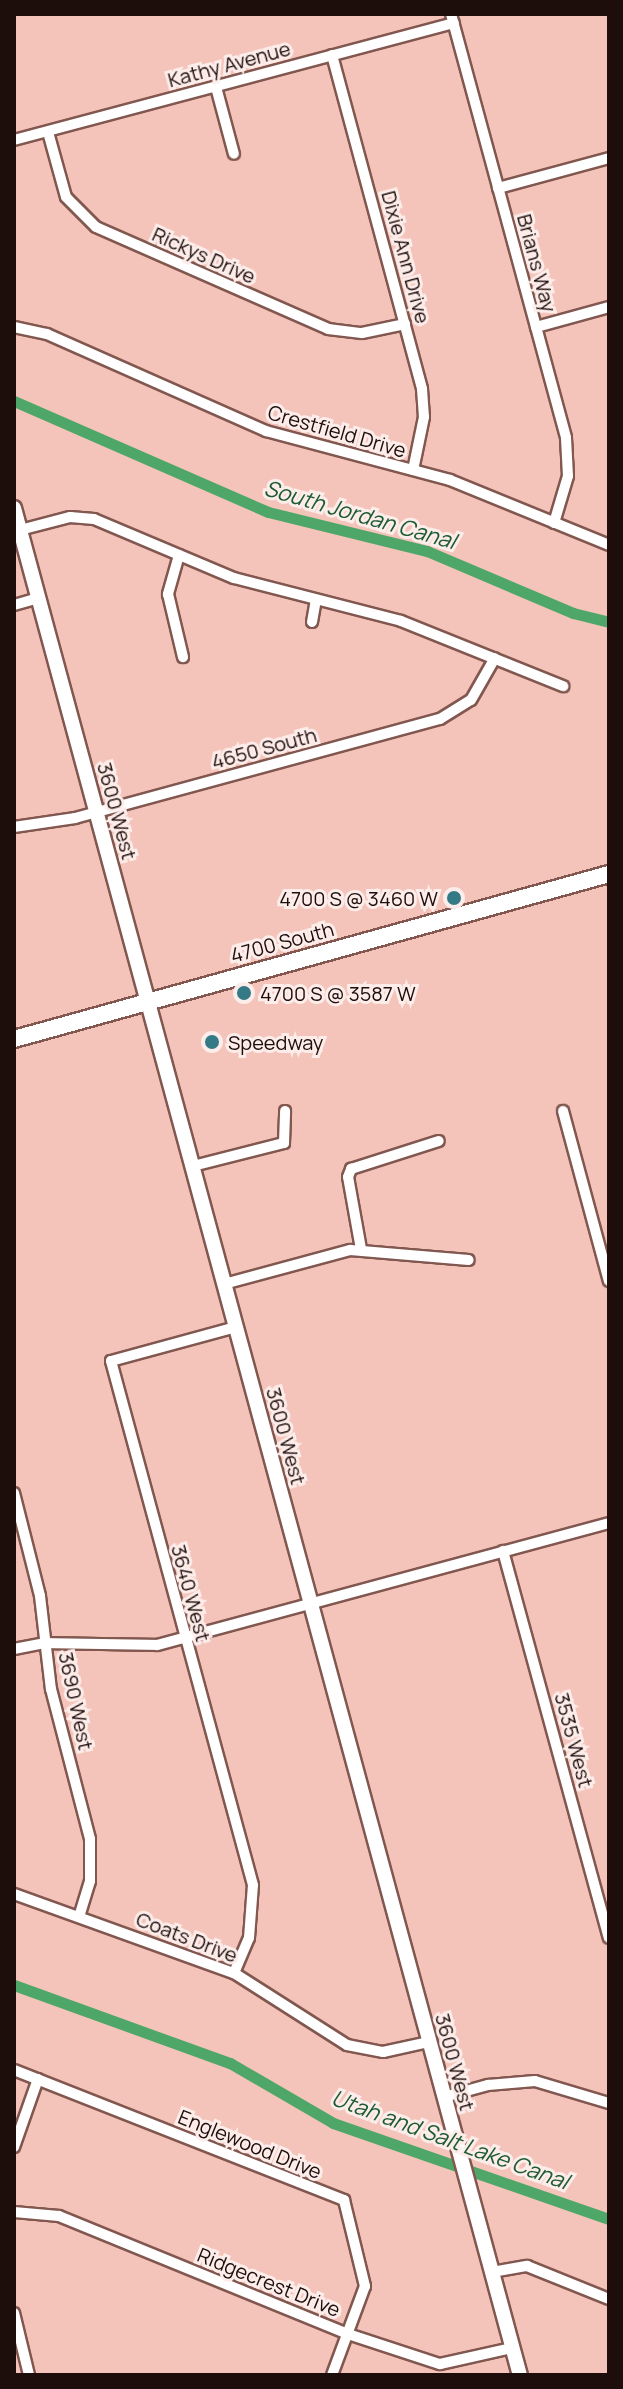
<!DOCTYPE html>
<html>
<head>
<meta charset="utf-8">
<style>
  body { margin:0 }
  #map { position:relative; width:623px; height:2389px; overflow:hidden; background:#f4c4ba; font-family:Manrope,sans-serif }
  div>[style] { position:absolute }
  .canal>* { height:11px; margin:-5.5px; padding:0 5.5px; transform-origin:5.5px; border-radius:5.5px; background:#4ea769 }
  .roads { filter:drop-shadow(2px 0 #81574f) drop-shadow(-2px 0 #81574f) drop-shadow(0 2px #81574f) drop-shadow(0 -2px #81574f) }
  .street>* { height:10px; margin:-5px; padding:0 5px; transform-origin:5px; border-radius:5px; background:#fff }
  .secondary>* { height:14px; margin:-7px; padding:0 7px; transform-origin:7px; border-radius:7px; background:#fff }
  .primary>* { height:16px; margin:-8px; padding:0 8px; transform-origin:8px; border-radius:8px; background:#fff }
  .dots>* { width:22px; height:22px; translate:-50% -50%; box-sizing:border-box; border:4px solid #fdedea; border-radius:50% }
  span { translate:-50% -50%; white-space:nowrap; text-align:center; line-height:1.15; -webkit-text-stroke:6px #fdedea; paint-order:stroke }
  .street-label { font-size:20px; color:#1e0e0b }
  .poi-label { font-size:20px; color:#1e0e0b }
  .right { translate:-100% -50%; text-align:right }
  .left { translate:0 -50%; text-align:left }
  .water-label { font-size:22px; color:#1c5b32; font-style:italic }
  .frame { position:absolute; inset:0; border:16px solid #1e0e0b; pointer-events:none }
</style>
</head>
<body>
<div id="map">
  <div class="canal">
    <div style="left:14px;top:401px;width:277px;rotate:23.6deg"></div>
    <div style="left:268px;top:512px;width:164px;rotate:13.8deg"></div>
    <div style="left:427px;top:551px;width:159px;rotate:23deg"></div>
    <div style="left:573px;top:613px;width:37px;rotate:14deg"></div>
    <div style="left:14px;top:1985px;width:230px;rotate:19.9deg"></div>
    <div style="left:230px;top:2063px;width:119px;rotate:30.2deg"></div>
    <div style="left:333px;top:2123px;width:292px;rotate:19.2deg"></div>
  </div>
  <div class="roads">
    <div class="street">
      <div style="left:451px;top:14px;width:439px;rotate:74.8deg"></div>
      <div style="left:566px;top:438px;width:38px;rotate:87deg"></div>
      <div style="left:568px;top:476px;width:49px;rotate:106.6deg"></div>
      <div style="left:332px;top:55px;width:346px;rotate:74.9deg"></div>
      <div style="left:422px;top:389px;width:28px;rotate:86deg"></div>
      <div style="left:424px;top:417px;width:54px;rotate:101.7deg"></div>
      <div style="left:216px;top:87px;width:69px;rotate:75deg"></div>
      <div style="left:48px;top:132px;width:67px;rotate:74.5deg"></div>
      <div style="left:66px;top:197px;width:42px;rotate:45deg"></div>
      <div style="left:96px;top:227px;width:253px;rotate:23.7deg"></div>
      <div style="left:328px;top:329px;width:34px;rotate:7deg"></div>
      <div style="left:362px;top:333px;width:44px;rotate:-11.8deg"></div>
      <div style="left:14px;top:140px;width:455px;rotate:-14.9deg"></div>
      <div style="left:498px;top:188px;width:115px;rotate:-15.1deg"></div>
      <div style="left:14px;top:327px;width:34px;rotate:12deg"></div>
      <div style="left:47px;top:334px;width:240px;rotate:23.9deg"></div>
      <div style="left:266px;top:431px;width:190px;rotate:14.9deg"></div>
      <div style="left:450px;top:480px;width:172px;rotate:22.2deg"></div>
      <div style="left:536px;top:327px;width:76px;rotate:-15.3deg"></div>
      <div style="left:20px;top:530px;width:52px;rotate:-14.6deg"></div>
      <div style="left:70px;top:517px;width:24px;rotate:5deg"></div>
      <div style="left:94px;top:519px;width:152px;rotate:22.9deg"></div>
      <div style="left:234px;top:578px;width:172px;rotate:14.4deg"></div>
      <div style="left:401px;top:621px;width:175px;rotate:21.9deg"></div>
      <div style="left:179px;top:555px;width:41px;rotate:105.8deg"></div>
      <div style="left:168px;top:594px;width:65px;rotate:76.6deg"></div>
      <div style="left:14px;top:605px;width:26px;rotate:-16deg"></div>
      <div style="left:312px;top:622px;width:22px;rotate:-80deg"></div>
      <div style="left:14px;top:827px;width:62px;rotate:-8.4deg"></div>
      <div style="left:75px;top:818px;width:378px;rotate:-15.2deg"></div>
      <div style="left:440px;top:719px;width:36px;rotate:-32deg"></div>
      <div style="left:471px;top:700px;width:48px;rotate:-60.3deg"></div>
      <div style="left:563px;top:1111px;width:176px;rotate:74.9deg"></div>
      <div style="left:193px;top:1166px;width:94px;rotate:-14.2deg"></div>
      <div style="left:284px;top:1143px;width:32px;rotate:-88deg"></div>
      <div style="left:361px;top:1249px;width:73px;rotate:-100.2deg"></div>
      <div style="left:348px;top:1177px;width:9px;rotate:-69deg"></div>
      <div style="left:351px;top:1169px;width:92px;rotate:-17.7deg"></div>
      <div style="left:224px;top:1284px;width:131px;rotate:-15.1deg"></div>
      <div style="left:350px;top:1250px;width:119px;rotate:4.8deg"></div>
      <div style="left:14px;top:1493px;width:106px;rotate:75.8deg"></div>
      <div style="left:40px;top:1596px;width:94px;rotate:83.3deg"></div>
      <div style="left:51px;top:1689px;width:155px;rotate:75.4deg"></div>
      <div style="left:90px;top:1839px;width:42px;rotate:90deg"></div>
      <div style="left:90px;top:1881px;width:37px;rotate:107deg"></div>
      <div style="left:503px;top:1551px;width:401px;rotate:74.7deg"></div>
      <div style="left:14px;top:1649px;width:32px;rotate:-11deg"></div>
      <div style="left:45px;top:1643px;width:112px;rotate:1deg"></div>
      <div style="left:157px;top:1645px;width:468px;rotate:-15.1deg"></div>
      <div style="left:14px;top:1894px;width:234px;rotate:19.8deg"></div>
      <div style="left:234px;top:1973px;width:134px;rotate:32.5deg"></div>
      <div style="left:347px;top:2045px;width:37px;rotate:11deg"></div>
      <div style="left:383px;top:2052px;width:46px;rotate:-12.5deg"></div>
      <div style="left:234px;top:1973px;width:38px;rotate:-67deg"></div>
      <div style="left:249px;top:1938px;width:53px;rotate:-85.7deg"></div>
      <div style="left:253px;top:1885px;width:543px;rotate:-105.16deg"></div>
      <div style="left:111px;top:1361px;width:130px;rotate:-15.2deg"></div>
      <div style="left:14px;top:2070px;width:355px;rotate:21.5deg"></div>
      <div style="left:344px;top:2200px;width:89px;rotate:76.3deg"></div>
      <div style="left:365px;top:2286px;width:95px;rotate:110.3deg"></div>
      <div style="left:444px;top:2097px;width:46px;rotate:-15.3deg"></div>
      <div style="left:488px;top:2085px;width:47px;rotate:-4.9deg"></div>
      <div style="left:535px;top:2081px;width:77px;rotate:16.6deg"></div>
      <div style="left:14px;top:2147px;width:72px;rotate:-70.6deg"></div>
      <div style="left:14px;top:2212px;width:45px;rotate:5.1deg"></div>
      <div style="left:59px;top:2216px;width:312px;rotate:22.2deg"></div>
      <div style="left:348px;top:2334px;width:97px;rotate:18.1deg"></div>
      <div style="left:440px;top:2364px;width:74px;rotate:-12.5deg"></div>
      <div style="left:492px;top:2272px;width:36px;rotate:-10deg"></div>
      <div style="left:527px;top:2266px;width:88px;rotate:21.9deg"></div>
      <div style="left:14px;top:2313px;width:64px;rotate:76.4deg"></div>
    </div>
    <div class="secondary">
      <div style="left:14px;top:508px;width:1934px;rotate:74.84deg"></div>
    </div>
    <div class="primary">
      <div style="left:14px;top:1039px;width:617px;rotate:-15.5deg"></div>
    </div>
  </div>
  <div class="dots">
    <div style="left:454px;top:898px;background:#337986"></div>
    <div style="left:244px;top:993px;background:#337986"></div>
    <div style="left:212px;top:1042px;background:#337986"></div>
  </div>
  <div class="street-label">
    <span style="left:229px;top:64px;rotate:-15deg">Kathy Avenue</span>
    <span style="left:204px;top:255px;rotate:24deg">Rickys Drive</span>
    <span style="left:406px;top:257px;rotate:75deg">Dixie Ann Drive</span>
    <span style="left:537px;top:263px;rotate:75deg">Brians Way</span>
    <span style="left:337px;top:431px;rotate:16deg">Crestfield Drive</span>
    <span style="left:264px;top:748px;rotate:-15deg">4650 South</span>
    <span style="left:117px;top:811px;rotate:75deg">3600 West</span>
    <span style="left:282px;top:942px;rotate:-15deg">4700 South</span>
    <span style="left:286px;top:1436px;rotate:75deg">3600 West</span>
    <span style="left:191px;top:1593px;rotate:75deg">3640 West</span>
    <span style="left:76px;top:1701px;rotate:78deg">3690 West</span>
    <span style="left:574px;top:1740px;rotate:75deg">3535 West</span>
    <span style="left:187px;top:1937px;rotate:21deg">Coats Drive</span>
    <span style="left:455px;top:2062px;rotate:75deg">3600 West</span>
    <span style="left:250px;top:2144px;rotate:22deg">Englewood Drive</span>
    <span style="left:269px;top:2282px;rotate:22deg">Ridgecrest Drive</span>
  </div>
  <div class="poi-label">
    <span class="right" style="left:438px;top:898px">4700 S @ 3460 W</span>
    <span class="left" style="left:260px;top:993px">4700 S @ 3587 W</span>
    <span class="left" style="left:228px;top:1042px">Speedway</span>
  </div>
  <div class="water-label">
    <span style="left:360px;top:515px;rotate:16deg">South Jordan Canal</span>
    <span style="left:450px;top:2140px;rotate:20deg">Utah and Salt Lake Canal</span>
  </div>
  <div class="frame"></div>
</div>
</body>
</html>
